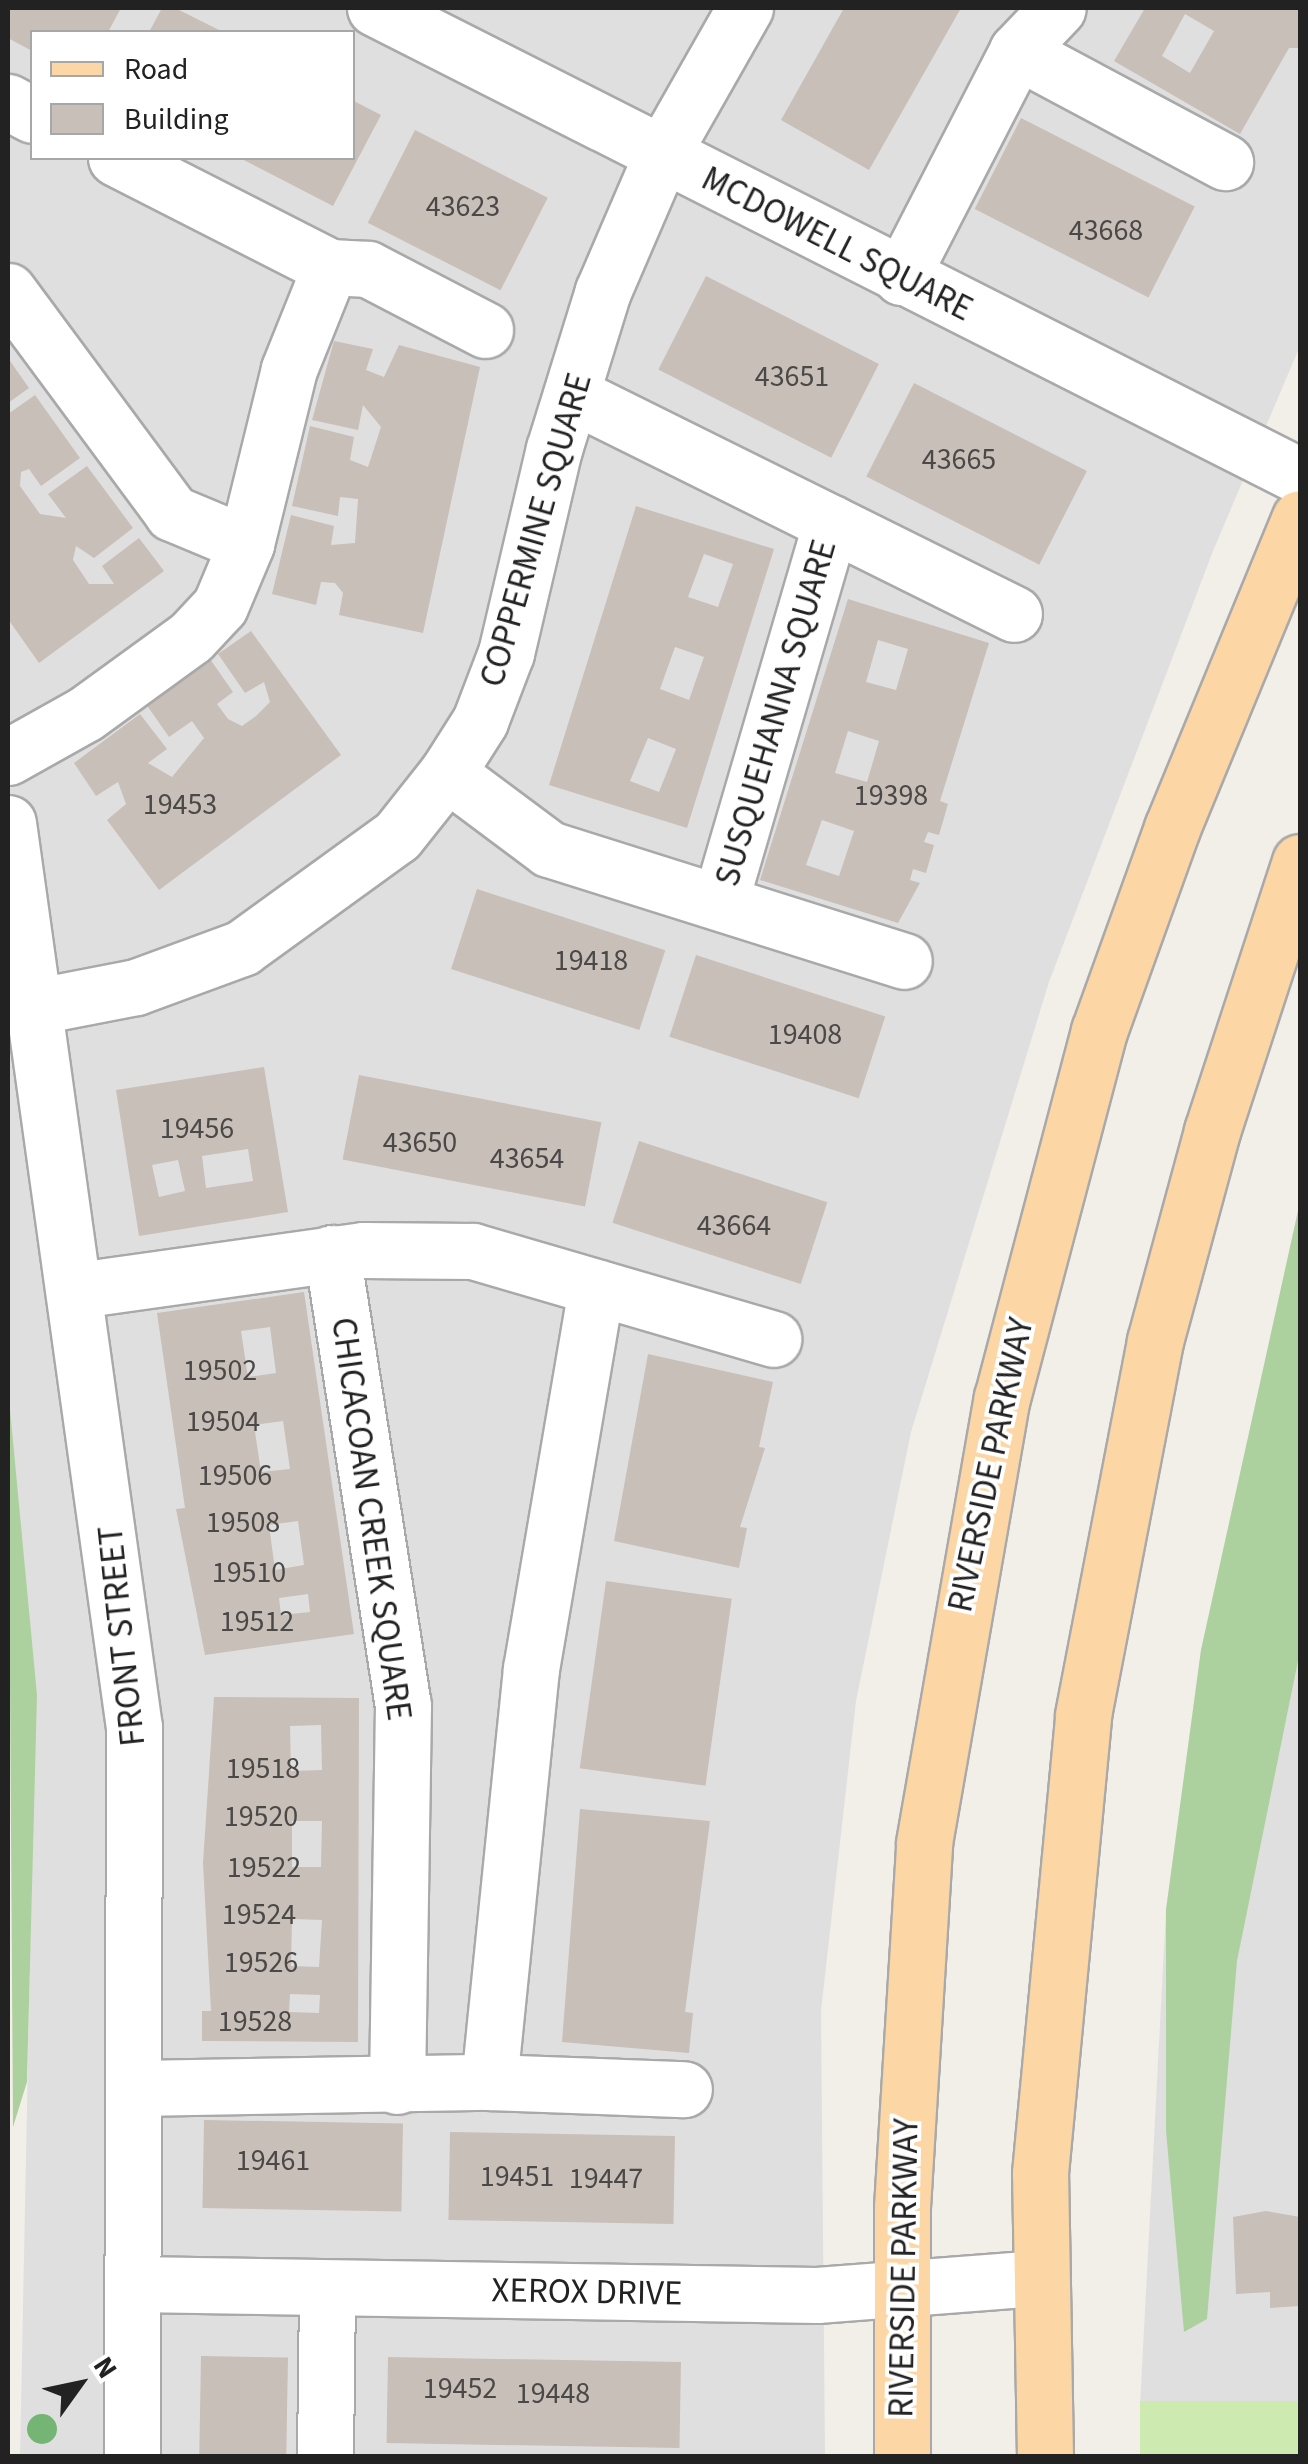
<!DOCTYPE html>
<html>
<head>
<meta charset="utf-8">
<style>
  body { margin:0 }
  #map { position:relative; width:1308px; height:2464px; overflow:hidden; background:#f2efe9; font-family:"Source Sans 3",sans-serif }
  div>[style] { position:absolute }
  .residential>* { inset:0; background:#e0dfdf }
  .grass>* { inset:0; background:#cdebb0; transform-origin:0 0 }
  .forest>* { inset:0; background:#add19e }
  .building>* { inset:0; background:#c7bfb8; transform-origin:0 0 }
  .roads { filter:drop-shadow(2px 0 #a9a9a9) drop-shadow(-2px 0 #a9a9a9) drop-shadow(0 2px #a9a9a9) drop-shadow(0 -2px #a9a9a9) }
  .minor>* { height:55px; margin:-27.5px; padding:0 27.5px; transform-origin:27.5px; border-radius:27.5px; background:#fff }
  .major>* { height:55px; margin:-27.5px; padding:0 27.5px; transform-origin:27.5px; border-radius:27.5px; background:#fcd6a4 }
  .trees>* { width:30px; height:30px; margin:-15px; border-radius:50%; background:#74b475 }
  span { translate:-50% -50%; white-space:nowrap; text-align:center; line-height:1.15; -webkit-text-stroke:8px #fff; paint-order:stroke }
  .number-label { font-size:30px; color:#4b4948 }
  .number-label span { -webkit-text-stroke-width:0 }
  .street-label { font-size:35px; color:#222 }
  .frame { position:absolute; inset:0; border:10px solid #222; pointer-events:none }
  .legend { position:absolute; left:30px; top:30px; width:325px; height:130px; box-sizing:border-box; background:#fff; border:2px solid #a7a7a7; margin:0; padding:12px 18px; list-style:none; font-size:30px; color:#222 }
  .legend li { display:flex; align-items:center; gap:20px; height:50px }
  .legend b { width:50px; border:2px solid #a7a7a7 }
  .north { position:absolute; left:30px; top:2334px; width:100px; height:100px; -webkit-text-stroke:8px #fff; paint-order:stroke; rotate:57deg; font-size:28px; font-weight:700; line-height:40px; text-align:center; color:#222 }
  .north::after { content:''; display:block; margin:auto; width:35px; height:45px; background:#222; clip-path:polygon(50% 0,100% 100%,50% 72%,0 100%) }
</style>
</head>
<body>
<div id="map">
  <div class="residential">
    <div style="clip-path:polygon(evenodd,8px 8px,1300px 8px,1300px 346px,1213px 551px,1049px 982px,911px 1432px,856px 1701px,821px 2011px,825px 2456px,20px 2456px,34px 1760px,8px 1516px,8px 8px,32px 32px,352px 32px,352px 158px,32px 158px,32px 32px)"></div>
    <div style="clip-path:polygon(1300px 1202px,1300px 2401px,1140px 2406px,1166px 1910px,1201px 1650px)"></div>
  </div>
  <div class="grass">
    <div style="left:1300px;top:2401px;width:55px;height:160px;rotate:90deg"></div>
  </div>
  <div class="forest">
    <div style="clip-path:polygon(1300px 1202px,1300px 1651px,1237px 1961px,1207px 2319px,1184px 2332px,1166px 2131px,1166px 1910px,1201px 1650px)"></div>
    <div style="clip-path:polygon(8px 1388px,37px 1695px,27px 2082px,13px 2127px)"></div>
  </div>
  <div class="building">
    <div style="clip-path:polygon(8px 8px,121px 8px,108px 32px,32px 32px,32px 51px,8px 38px)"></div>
    <div style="clip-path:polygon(162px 8px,175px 8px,223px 32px,149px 32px)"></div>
    <div style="clip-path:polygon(844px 8px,961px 8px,869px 170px,781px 120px)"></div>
    <div style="clip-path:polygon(evenodd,1145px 8px,1300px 8px,1300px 48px,1289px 48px,1240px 134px,1114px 61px,1145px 8px,1185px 14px,1214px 31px,1190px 73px,1162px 56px,1185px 14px)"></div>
    <div style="clip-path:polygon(352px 100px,381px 115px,333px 206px,240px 158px,352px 158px)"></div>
    <div style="left:1021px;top:118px;width:195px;height:102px;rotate:27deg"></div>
    <div style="left:415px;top:130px;width:149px;height:104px;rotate:27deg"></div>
    <div style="left:706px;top:276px;width:194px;height:105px;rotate:27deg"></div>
    <div style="clip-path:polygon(334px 341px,373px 349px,366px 370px,384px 377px,399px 345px,480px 367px,423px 633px,339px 615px,343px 593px,335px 583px,321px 582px,316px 605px,272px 594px,291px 515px,334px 526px,331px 545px,355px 543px,358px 499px,340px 497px,338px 516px,292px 506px,310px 426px,354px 437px,350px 460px,368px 467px,381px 427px,363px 405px,358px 430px,312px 420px)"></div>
    <div style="clip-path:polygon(8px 358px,29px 388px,8px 403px)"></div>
    <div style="left:914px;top:383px;width:194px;height:105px;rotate:27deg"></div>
    <div style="clip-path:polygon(35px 395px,80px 458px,41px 486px,29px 469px,21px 472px,20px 486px,40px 514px,66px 518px,48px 494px,87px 466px,133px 528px,94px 558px,76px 546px,73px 560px,89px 584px,114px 584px,102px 566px,139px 538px,164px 571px,39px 663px,8px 619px,8px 414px)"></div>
    <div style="clip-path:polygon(evenodd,636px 506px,774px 549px,687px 828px,549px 785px,636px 506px,704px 554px,733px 564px,718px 607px,688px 597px,704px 554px,636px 506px,675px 647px,704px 657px,689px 700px,660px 689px,675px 647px,636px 506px,648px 738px,676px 749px,659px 792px,630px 781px,648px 738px)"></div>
    <div style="clip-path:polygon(evenodd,848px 599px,989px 643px,940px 801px,948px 804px,939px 835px,928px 832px,924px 842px,934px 845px,926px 873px,913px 869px,910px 880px,920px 883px,898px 923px,760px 880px,848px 599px,878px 640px,908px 649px,896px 690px,866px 682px,878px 640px,848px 599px,848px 731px,879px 741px,867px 782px,835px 773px,848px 731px,848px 599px,822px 820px,854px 831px,839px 876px,806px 865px,822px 820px)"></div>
    <div style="clip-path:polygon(251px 631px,341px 755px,159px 890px,107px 820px,126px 804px,118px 782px,96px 796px,74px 763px,140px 714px,167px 749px,148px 763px,172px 777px,204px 738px,192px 721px,169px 737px,146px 704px,210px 659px,233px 692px,217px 704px,228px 719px,242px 726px,256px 716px,270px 702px,264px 682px,245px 693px,218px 654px)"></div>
    <div style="left:477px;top:889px;width:198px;height:84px;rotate:18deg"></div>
    <div style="left:696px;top:955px;width:199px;height:86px;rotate:18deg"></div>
    <div style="clip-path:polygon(evenodd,264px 1067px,288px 1212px,139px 1236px,116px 1090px,264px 1067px,248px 1149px,253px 1181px,206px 1188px,202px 1156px,248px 1149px,264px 1067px,178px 1160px,185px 1191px,159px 1197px,152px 1165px,178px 1160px)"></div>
    <div style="left:359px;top:1075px;width:247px;height:86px;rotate:11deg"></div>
    <div style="left:639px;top:1141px;width:198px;height:86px;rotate:18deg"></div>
    <div style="clip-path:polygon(evenodd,304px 1292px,354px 1634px,205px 1655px,176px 1509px,185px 1508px,157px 1313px,304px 1292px,270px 1327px,276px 1373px,248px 1377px,241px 1331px,270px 1327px,304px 1292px,283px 1421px,290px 1469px,261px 1472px,254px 1425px,283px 1421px,304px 1292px,298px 1521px,304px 1565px,275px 1570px,269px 1525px,298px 1521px,304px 1292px,308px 1594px,310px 1612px,281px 1615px,279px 1598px,308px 1594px)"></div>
    <div style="clip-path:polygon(648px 1354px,773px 1382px,759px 1447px,765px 1448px,740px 1527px,747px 1528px,739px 1568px,614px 1541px)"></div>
    <div style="left:606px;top:1581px;width:127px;height:189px;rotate:8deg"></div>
    <div style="clip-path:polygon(evenodd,214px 1697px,359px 1698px,358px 2042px,202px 2041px,202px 2011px,211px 2011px,203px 1863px,214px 1697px,321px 1725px,322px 1770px,291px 1771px,290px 1726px,321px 1725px,214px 1697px,292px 1821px,322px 1821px,321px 1867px,292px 1867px,292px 1821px,214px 1697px,292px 1919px,322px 1920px,319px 1967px,291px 1966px,292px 1919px,214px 1697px,290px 1994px,320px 1995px,319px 2013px,289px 2012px,290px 1994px)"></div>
    <div style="clip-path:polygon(580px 1809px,710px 1821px,685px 2012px,693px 2013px,689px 2053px,562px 2042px)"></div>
    <div style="left:204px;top:2120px;width:199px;height:88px;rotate:1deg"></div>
    <div style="left:450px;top:2132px;width:225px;height:88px;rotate:1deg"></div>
    <div style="clip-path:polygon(1266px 2211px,1300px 2217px,1300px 2306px,1270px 2308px,1270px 2292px,1236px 2294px,1233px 2217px)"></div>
    <div style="left:201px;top:2356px;width:87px;height:100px;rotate:1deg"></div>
    <div style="left:388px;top:2357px;width:293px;height:86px;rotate:1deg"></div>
  </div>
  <div class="roads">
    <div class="minor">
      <div style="left:375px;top:8px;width:1037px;rotate:26.84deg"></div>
      <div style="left:1017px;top:51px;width:236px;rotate:28.1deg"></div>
      <div style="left:8px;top:102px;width:27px;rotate:28deg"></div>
      <div style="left:116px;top:158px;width:240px;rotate:27deg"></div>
      <div style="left:330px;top:267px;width:38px;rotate:3deg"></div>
      <div style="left:368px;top:269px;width:132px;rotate:27.5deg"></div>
      <div style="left:901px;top:277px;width:254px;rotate:-62.8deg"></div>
      <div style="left:1017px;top:51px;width:59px;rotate:-46.4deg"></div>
      <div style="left:8px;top:291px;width:276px;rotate:53.5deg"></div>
      <div style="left:172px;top:513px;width:80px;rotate:22.7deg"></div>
      <div style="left:575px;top:396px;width:490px;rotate:26.4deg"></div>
      <div style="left:8px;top:757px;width:88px;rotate:-29.2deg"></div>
      <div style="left:85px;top:714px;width:131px;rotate:-36deg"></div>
      <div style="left:191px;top:637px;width:42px;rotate:-46.9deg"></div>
      <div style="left:220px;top:606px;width:67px;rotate:-67.2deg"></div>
      <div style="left:246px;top:544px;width:180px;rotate:-76.2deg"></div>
      <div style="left:289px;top:369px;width:110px;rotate:-68.1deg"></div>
      <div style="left:447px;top:773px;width:127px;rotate:36.7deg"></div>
      <div style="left:549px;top:849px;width:372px;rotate:17.5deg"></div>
      <div style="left:8px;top:823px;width:913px;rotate:82.07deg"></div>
      <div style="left:134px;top:1727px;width:729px;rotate:90.16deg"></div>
      <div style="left:720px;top:902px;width:395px;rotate:-73.7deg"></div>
      <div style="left:38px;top:1006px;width:100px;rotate:-11deg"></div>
      <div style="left:136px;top:987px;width:113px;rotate:-20.2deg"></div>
      <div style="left:242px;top:948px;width:191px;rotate:-35.9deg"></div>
      <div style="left:397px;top:836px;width:80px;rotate:-51.6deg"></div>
      <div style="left:447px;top:773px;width:62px;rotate:-57.6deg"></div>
      <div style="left:480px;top:721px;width:73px;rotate:-69.1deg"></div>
      <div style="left:506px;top:653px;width:210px;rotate:-76.8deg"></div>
      <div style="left:554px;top:449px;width:165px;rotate:-72.8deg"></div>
      <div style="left:603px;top:291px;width:149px;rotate:-66.7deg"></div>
      <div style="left:662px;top:154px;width:168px;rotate:-60.4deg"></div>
      <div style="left:332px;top:1253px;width:458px;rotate:81.1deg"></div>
      <div style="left:403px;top:1705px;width:381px;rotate:90.9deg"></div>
      <div style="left:78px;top:1290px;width:288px;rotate:-8deg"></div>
      <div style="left:363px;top:1250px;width:110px;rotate:0.5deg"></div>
      <div style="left:473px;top:1251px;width:313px;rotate:16.3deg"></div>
      <div style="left:489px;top:2082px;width:415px;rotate:-84.2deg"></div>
      <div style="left:531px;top:1669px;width:387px;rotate:-80.3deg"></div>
      <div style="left:136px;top:2088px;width:353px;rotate:-1deg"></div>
      <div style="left:489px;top:2082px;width:195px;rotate:2.1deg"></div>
      <div style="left:134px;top:2284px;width:683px;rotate:0.92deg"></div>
      <div style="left:817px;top:2295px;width:223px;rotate:-4.4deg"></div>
      <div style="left:325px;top:2456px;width:168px;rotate:-89.3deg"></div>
    </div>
    <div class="major">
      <div style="left:902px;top:2456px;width:249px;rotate:-90deg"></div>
      <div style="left:902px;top:2207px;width:365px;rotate:-86.5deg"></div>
      <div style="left:924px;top:1843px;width:452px;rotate:-80.1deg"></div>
      <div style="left:1002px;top:1398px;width:380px;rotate:-75.2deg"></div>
      <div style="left:1099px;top:1031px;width:216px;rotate:-70.2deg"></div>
      <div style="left:1172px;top:828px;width:335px;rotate:-67.6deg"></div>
      <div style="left:1045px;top:2456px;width:283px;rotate:-91deg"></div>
      <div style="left:1040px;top:2173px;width:460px;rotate:-84.6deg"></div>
      <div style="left:1083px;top:1715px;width:381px;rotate:-79.1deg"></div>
      <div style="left:1155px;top:1341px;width:218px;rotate:-74.8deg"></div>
      <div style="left:1212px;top:1131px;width:283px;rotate:-71.9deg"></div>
    </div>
  </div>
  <div class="trees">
    <div style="left:42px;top:2429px"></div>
  </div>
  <div class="number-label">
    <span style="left:463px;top:207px">43623</span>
    <span style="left:1106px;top:231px">43668</span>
    <span style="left:792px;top:377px">43651</span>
    <span style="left:959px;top:460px">43665</span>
    <span style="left:891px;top:796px">19398</span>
    <span style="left:180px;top:805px">19453</span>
    <span style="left:591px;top:961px">19418</span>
    <span style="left:805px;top:1035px">19408</span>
    <span style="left:197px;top:1129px">19456</span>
    <span style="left:420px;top:1143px">43650</span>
    <span style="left:527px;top:1159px">43654</span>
    <span style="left:734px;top:1226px">43664</span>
    <span style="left:220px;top:1371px">19502</span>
    <span style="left:223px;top:1422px">19504</span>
    <span style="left:235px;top:1476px">19506</span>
    <span style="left:243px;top:1523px">19508</span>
    <span style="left:249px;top:1573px">19510</span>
    <span style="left:257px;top:1622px">19512</span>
    <span style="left:263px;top:1769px">19518</span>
    <span style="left:261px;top:1817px">19520</span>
    <span style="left:264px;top:1868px">19522</span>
    <span style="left:259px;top:1915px">19524</span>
    <span style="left:261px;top:1963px">19526</span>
    <span style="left:255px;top:2022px">19528</span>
    <span style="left:273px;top:2161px">19461</span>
    <span style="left:517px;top:2177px">19451</span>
    <span style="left:606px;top:2179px">19447</span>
    <span style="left:460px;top:2389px">19452</span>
    <span style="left:553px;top:2394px">19448</span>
  </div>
  <div class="street-label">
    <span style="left:837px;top:244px;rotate:27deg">MCDOWELL SQUARE</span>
    <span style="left:536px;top:530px;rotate:-74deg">COPPERMINE SQUARE</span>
    <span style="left:776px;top:713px;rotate:-74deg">SUSQUEHANNA SQUARE</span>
    <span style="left:991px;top:1465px;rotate:-78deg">RIVERSIDE PARKWAY</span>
    <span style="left:371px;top:1519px;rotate:82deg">CHICACOAN CREEK SQUARE</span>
    <span style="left:122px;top:1636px;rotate:-96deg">FRONT STREET</span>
    <span style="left:904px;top:2268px;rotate:-89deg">RIVERSIDE PARKWAY</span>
    <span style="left:587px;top:2292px;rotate:1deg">XEROX DRIVE</span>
  </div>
  <div class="frame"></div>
  <ul class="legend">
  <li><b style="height:12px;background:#fcd6a4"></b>Road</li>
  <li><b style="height:28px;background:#c7bfb8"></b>Building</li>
  </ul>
  <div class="north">N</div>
</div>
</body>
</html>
